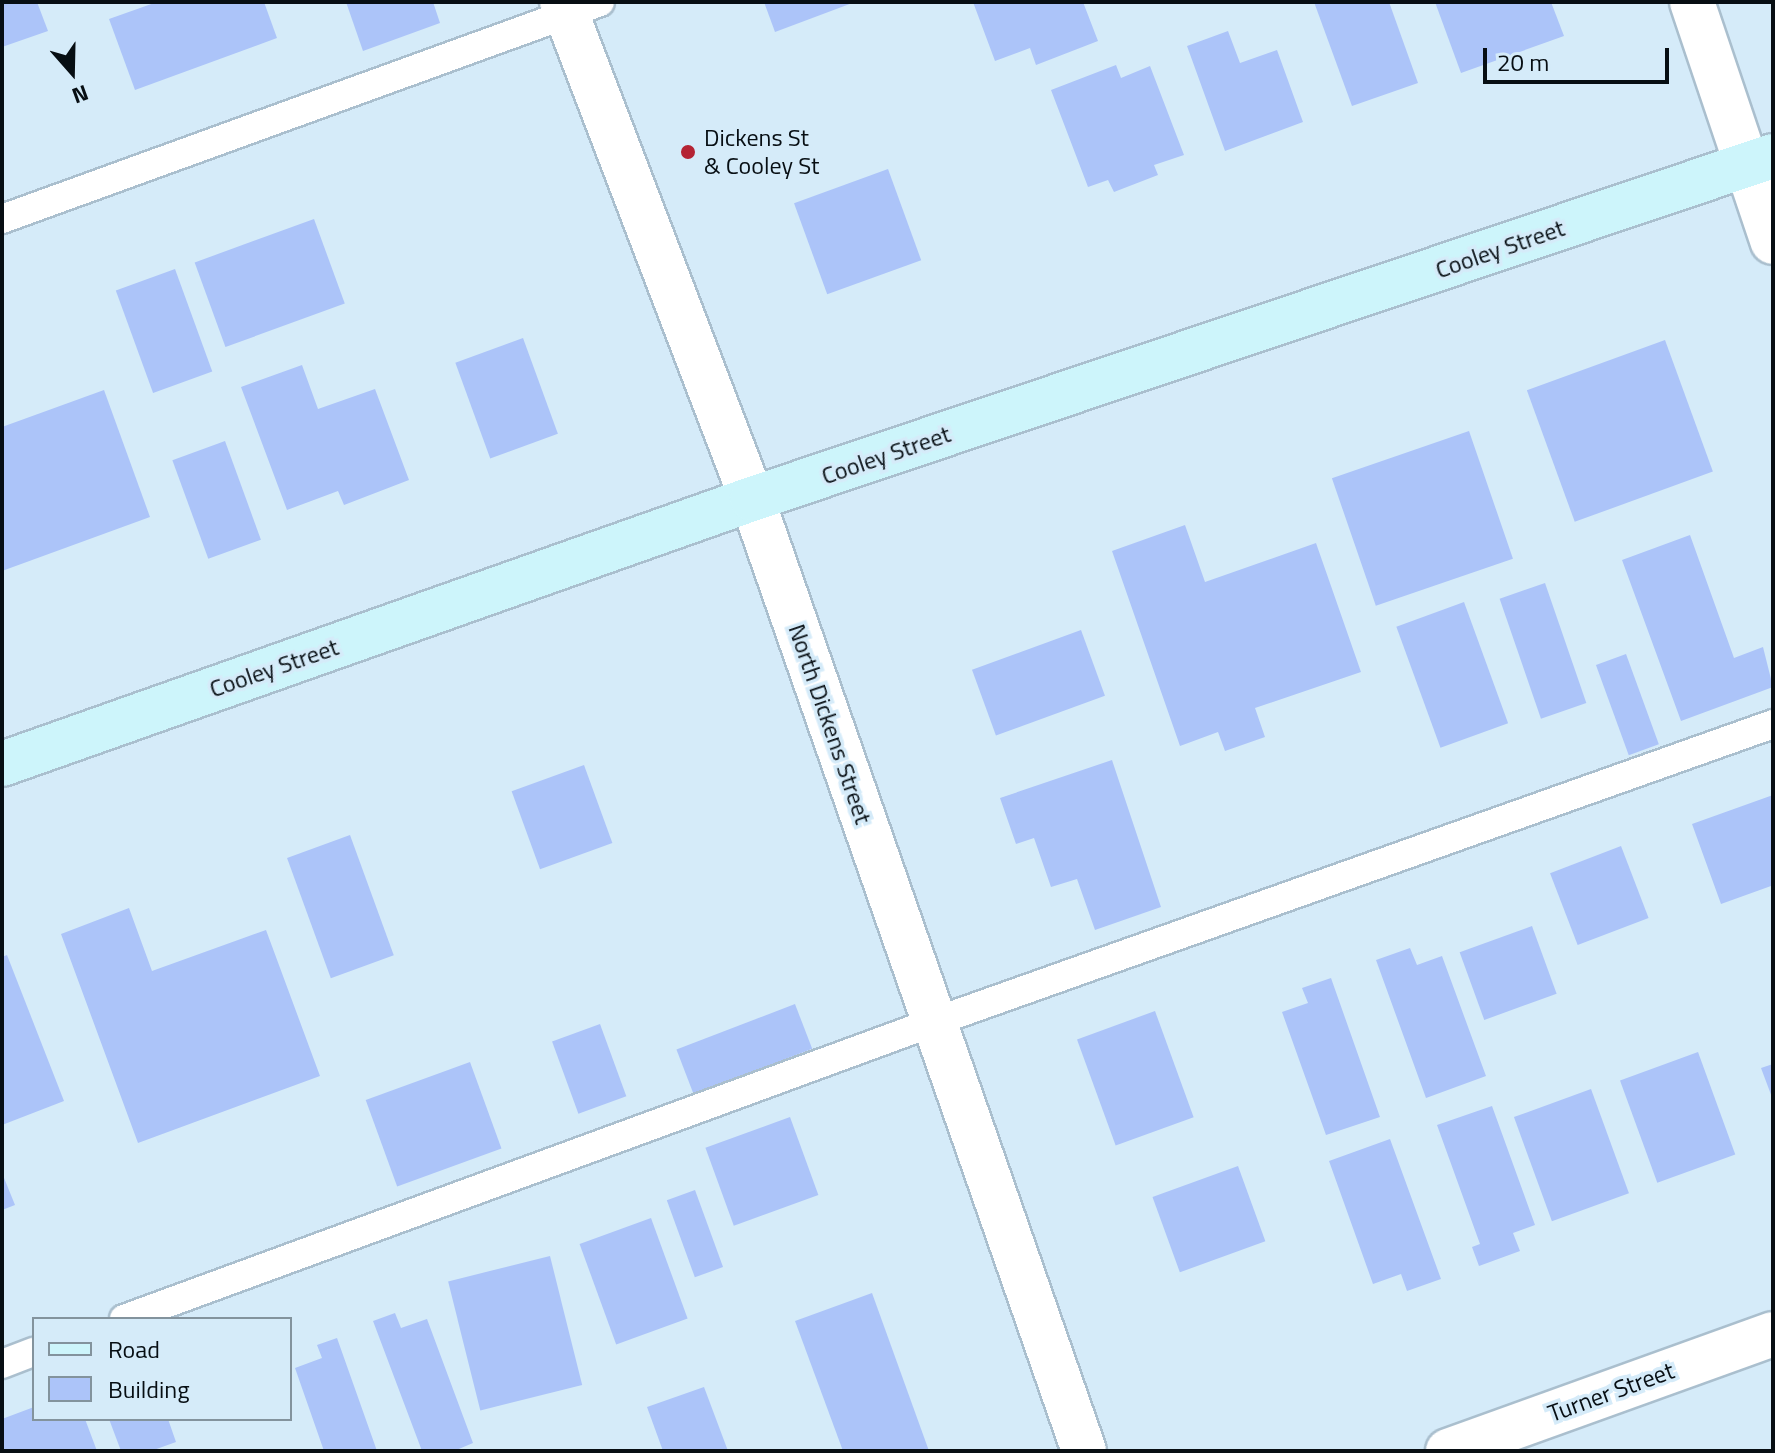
<!DOCTYPE html>
<html>
<head>
<meta charset="utf-8">
<style>
  body { margin:0 }
  #map { position:relative; width:1775px; height:1453px; overflow:hidden; background:#d5ebf9; font-family:"Titillium Web",sans-serif }
  div>[style] { position:absolute }
  .building>* { inset:0; background:#acc4f9; transform-origin:0 0 }
  .roads { filter:drop-shadow(2px 0 #aabfce) drop-shadow(-2px 0 #aabfce) drop-shadow(0 2px #aabfce) drop-shadow(0 -2px #aabfce) }
  .lane>* { height:28px; margin:-14px; padding:0 14px; transform-origin:14px; border-radius:14px; background:#fff }
  .street>* { height:44px; margin:-22px; padding:0 22px; transform-origin:22px; border-radius:22px; background:#fff }
  .secondary>* { height:44px; margin:-22px; padding:0 22px; transform-origin:22px; border-radius:22px; background:#cdf5fb }
  .dots>* { width:22px; height:22px; translate:-50% -50%; box-sizing:border-box; border:4px solid #d5ebf9; border-radius:50% }
  span { translate:-50% -50%; white-space:nowrap; text-align:center; line-height:1.15; -webkit-text-stroke:7px #d5ebf9; paint-order:stroke }
  .poi-label { font-size:24px; color:#070e13 }
  .left { translate:0 -50%; text-align:left }
  .street-label { font-size:24px; color:#070e13 }
  .frame { position:absolute; inset:0; border:4px solid #070e13; pointer-events:none }
  .legend { position:absolute; left:32px; top:1317px; width:260px; height:104px; box-sizing:border-box; background:#d5ebf9; border:2px solid #83939d; margin:0; padding:10px 14px; list-style:none; font-size:24px; color:#070e13 }
  .legend li { display:flex; align-items:center; gap:16px; height:40px }
  .legend b { width:40px; border:2px solid #83939d }
  .north { position:absolute; left:32px; top:32px; width:80px; height:80px; -webkit-text-stroke:6px #d5ebf9; paint-order:stroke; rotate:160deg; font-size:22px; font-weight:700; line-height:32px; text-align:center; color:#070e13 }
  .north::after { content:''; display:block; margin:auto; width:28px; height:36px; background:#070e13; clip-path:polygon(50% 0,100% 100%,50% 72%,0 100%) }
  .scale { position:absolute; left:1483px; top:48px; width:186px; height:36px; box-sizing:border-box; border:4px solid #070e13; border-top:0; padding-left:10px; font-size:24px; line-height:28px; white-space:nowrap; color:#070e13; -webkit-text-stroke:6px #d5ebf9; paint-order:stroke }
</style>
</head>
<body>
<div id="map">
  <div class="building">
    <div style="clip-path:polygon(2px 2px,37px 2px,48px 31px,2px 47px)"></div>
    <div style="clip-path:polygon(157px 2px,264px 2px,277px 38px,135px 90px,109px 19px)"></div>
    <div style="clip-path:polygon(346px 2px,433px 2px,440px 23px,363px 51px)"></div>
    <div style="clip-path:polygon(764px 2px,855px 2px,775px 32px)"></div>
    <div style="clip-path:polygon(973px 2px,1083px 2px,1098px 41px,1036px 65px,1030px 48px,995px 61px)"></div>
    <div style="clip-path:polygon(1314px 2px,1389px 2px,1418px 83px,1352px 106px)"></div>
    <div style="clip-path:polygon(1435px 2px,1551px 2px,1564px 36px,1461px 73px)"></div>
    <div style="clip-path:polygon(1228px 31px,1240px 63px,1277px 50px,1303px 122px,1225px 151px,1187px 46px)"></div>
    <div style="clip-path:polygon(1116px 65px,1121px 78px,1150px 66px,1184px 155px,1154px 165px,1158px 175px,1114px 192px,1108px 180px,1088px 187px,1051px 90px)"></div>
    <div style="left:888px;top:169px;width:97px;height:100px;rotate:70deg"></div>
    <div style="left:314px;top:219px;width:90px;height:127px;rotate:70deg"></div>
    <div style="left:175px;top:269px;width:109px;height:63px;rotate:70deg"></div>
    <div style="left:523px;top:338px;width:102px;height:72px;rotate:70deg"></div>
    <div style="left:1665px;top:340px;width:140px;height:147px;rotate:70deg"></div>
    <div style="clip-path:polygon(302px 365px,318px 409px,375px 389px,409px 480px,344px 505px,338px 491px,287px 510px,241px 387px)"></div>
    <div style="clip-path:polygon(104px 390px,150px 517px,2px 571px,2px 427px)"></div>
    <div style="left:1469px;top:431px;width:135px;height:145px;rotate:71deg"></div>
    <div style="left:225px;top:441px;width:105px;height:56px;rotate:70deg"></div>
    <div style="clip-path:polygon(1185px 525px,1205px 582px,1316px 543px,1361px 672px,1255px 708px,1265px 737px,1225px 751px,1218px 732px,1180px 746px,1112px 551px)"></div>
    <div style="clip-path:polygon(1690px 535px,1734px 658px,1763px 647px,1773px 687px,1681px 721px,1622px 560px)"></div>
    <div style="left:1545px;top:583px;width:127px;height:48px;rotate:71deg"></div>
    <div style="left:1464px;top:602px;width:129px;height:72px;rotate:70deg"></div>
    <div style="left:1081px;top:630px;width:70px;height:116px;rotate:70deg"></div>
    <div style="left:1626px;top:654px;width:96px;height:32px;rotate:70deg"></div>
    <div style="clip-path:polygon(1112px 760px,1161px 907px,1095px 930px,1077px 879px,1051px 887px,1034px 838px,1016px 844px,1000px 798px)"></div>
    <div style="left:584px;top:765px;width:83px;height:77px;rotate:70deg"></div>
    <div style="clip-path:polygon(1773px 795px,1773px 891px,1771px 886px,1721px 904px,1692px 824px)"></div>
    <div style="left:350px;top:835px;width:128px;height:67px;rotate:70deg"></div>
    <div style="left:1621px;top:846px;width:77px;height:76px;rotate:69deg"></div>
    <div style="clip-path:polygon(129px 908px,152px 971px,266px 930px,320px 1076px,138px 1143px,61px 934px)"></div>
    <div style="left:1532px;top:926px;width:72px;height:77px;rotate:70deg"></div>
    <div style="clip-path:polygon(1410px 948px,1417px 965px,1442px 956px,1486px 1076px,1426px 1098px,1376px 960px)"></div>
    <div style="clip-path:polygon(7px 955px,64px 1101px,2px 1125px,2px 957px)"></div>
    <div style="clip-path:polygon(1331px 978px,1380px 1117px,1326px 1135px,1282px 1012px,1308px 1003px,1302px 988px)"></div>
    <div style="left:795px;top:1004px;width:48px;height:127px;rotate:69deg"></div>
    <div style="left:1155px;top:1011px;width:113px;height:83px;rotate:70deg"></div>
    <div style="left:600px;top:1024px;width:77px;height:51px;rotate:70deg"></div>
    <div style="left:1698px;top:1052px;width:109px;height:83px;rotate:70deg"></div>
    <div style="left:470px;top:1062px;width:92px;height:111px;rotate:70deg"></div>
    <div style="clip-path:polygon(1773px 1064px,1773px 1100px,1761px 1068px)"></div>
    <div style="left:1591px;top:1089px;width:111px;height:82px;rotate:70deg"></div>
    <div style="clip-path:polygon(1492px 1106px,1535px 1225px,1513px 1233px,1520px 1251px,1479px 1266px,1472px 1247px,1480px 1244px,1437px 1125px)"></div>
    <div style="left:790px;top:1117px;width:83px;height:90px;rotate:70deg"></div>
    <div style="clip-path:polygon(1390px 1139px,1441px 1279px,1407px 1291px,1401px 1274px,1373px 1284px,1329px 1161px)"></div>
    <div style="left:1238px;top:1166px;width:80px;height:91px;rotate:70deg"></div>
    <div style="clip-path:polygon(2px 1173px,15px 1205px,2px 1210px)"></div>
    <div style="left:695px;top:1190px;width:82px;height:30px;rotate:70deg"></div>
    <div style="left:651px;top:1218px;width:107px;height:76px;rotate:70deg"></div>
    <div style="left:550px;top:1256px;width:133px;height:105px;rotate:76deg"></div>
    <div style="clip-path:polygon(872px 1293px,929px 1451px,843px 1451px,795px 1321px)"></div>
    <div style="clip-path:polygon(395px 1313px,401px 1328px,427px 1319px,473px 1443px,454px 1451px,422px 1451px,373px 1321px)"></div>
    <div style="clip-path:polygon(337px 1338px,377px 1451px,324px 1451px,295px 1368px,322px 1358px,317px 1345px)"></div>
    <div style="clip-path:polygon(704px 1387px,728px 1451px,663px 1451px,647px 1407px)"></div>
    <div style="clip-path:polygon(34px 1407px,34px 1419px,85px 1419px,97px 1451px,2px 1451px,2px 1419px)"></div>
    <div style="clip-path:polygon(109px 1419px,168px 1419px,176px 1442px,151px 1451px,121px 1451px)"></div>
  </div>
  <div class="roads">
    <div class="lane">
      <div style="left:2px;top:219px;width:636px;rotate:-19.94deg"></div>
      <div style="left:124px;top:1319px;width:863px;rotate:-20.14deg"></div>
      <div style="left:934px;top:1022px;width:890px;rotate:-19.55deg"></div>
      <div style="left:2px;top:1364px;width:34px;rotate:-21deg"></div>
    </div>
    <div class="street">
      <div style="left:562px;top:2px;width:532px;rotate:69.08deg"></div>
      <div style="left:752px;top:499px;width:1008px;rotate:70.77deg"></div>
      <div style="left:1692px;top:2px;width:253px;rotate:71.4deg"></div>
      <div style="left:1448px;top:1451px;width:345px;rotate:-19.8deg"></div>
    </div>
    <div class="secondary">
      <div style="left:2px;top:764px;width:795px;rotate:-19.46deg"></div>
      <div style="left:752px;top:499px;width:1077px;rotate:-18.57deg"></div>
    </div>
  </div>
  <div class="dots">
    <div style="left:688px;top:152px;background:#b42334"></div>
  </div>
  <div class="poi-label">
    <span class="left" style="left:704px;top:152px">Dickens St<br>&amp; Cooley St</span>
  </div>
  <div class="street-label">
    <span style="left:1500px;top:249px;rotate:-19deg">Cooley Street</span>
    <span style="left:886px;top:455px;rotate:-19deg">Cooley Street</span>
    <span style="left:274px;top:668px;rotate:-19deg">Cooley Street</span>
    <span style="left:830px;top:724px;rotate:71deg">North Dickens Street</span>
    <span style="left:1611px;top:1392px;rotate:-20deg">Turner Street</span>
  </div>
  <div class="frame"></div>
  <ul class="legend">
  <li><b style="height:10px;background:#cdf5fb"></b>Road</li>
  <li><b style="height:22px;background:#acc4f9"></b>Building</li>
  </ul>
  <div class="north">N</div>
  <div class="scale">20 m</div>
</div>
</body>
</html>
